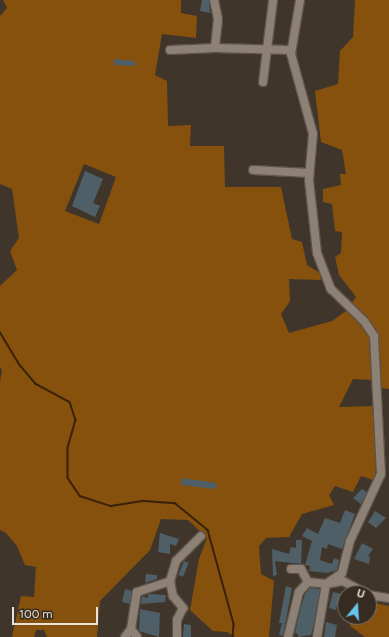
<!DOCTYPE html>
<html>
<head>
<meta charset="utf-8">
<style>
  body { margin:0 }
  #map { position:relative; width:389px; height:637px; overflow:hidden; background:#40352a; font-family:Figtree,sans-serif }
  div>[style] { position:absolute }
  .forest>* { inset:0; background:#85510d }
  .stream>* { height:1.5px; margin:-0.75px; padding:0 0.75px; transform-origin:0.75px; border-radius:0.75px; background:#392209 }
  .building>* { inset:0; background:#4f5f67; transform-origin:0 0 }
  .roads { filter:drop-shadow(1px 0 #5d534a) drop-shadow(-1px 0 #5d534a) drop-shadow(0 1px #5d534a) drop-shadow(0 -1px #5d534a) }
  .minor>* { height:8px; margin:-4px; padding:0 4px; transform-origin:4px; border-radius:4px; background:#8d8074 }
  span { translate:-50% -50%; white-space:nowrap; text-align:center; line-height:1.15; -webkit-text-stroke:3px #362b21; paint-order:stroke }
  .north { position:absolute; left:337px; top:585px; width:40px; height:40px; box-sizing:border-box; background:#362b21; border:1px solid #7e746b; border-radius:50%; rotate:18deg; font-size:11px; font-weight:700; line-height:16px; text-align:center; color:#e9e1db }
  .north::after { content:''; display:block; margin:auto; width:14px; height:18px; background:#66c4ef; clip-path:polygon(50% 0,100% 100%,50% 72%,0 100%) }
  .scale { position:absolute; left:12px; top:607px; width:86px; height:18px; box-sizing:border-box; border:2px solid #e9e1db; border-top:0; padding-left:5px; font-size:12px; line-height:14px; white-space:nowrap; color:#e9e1db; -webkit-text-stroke:3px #362b21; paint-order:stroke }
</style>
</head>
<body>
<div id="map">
  <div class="forest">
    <div style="clip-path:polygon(evenodd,3px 0,181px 0,181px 13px,197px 16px,196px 38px,162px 34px,155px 75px,167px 81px,168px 126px,191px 125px,190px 146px,224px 146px,225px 187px,281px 187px,292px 239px,302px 242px,307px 265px,320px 273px,321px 280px,289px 279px,290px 301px,281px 314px,289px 333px,332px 321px,346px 311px,356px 297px,339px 275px,335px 257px,341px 253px,342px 232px,335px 231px,332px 204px,323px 202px,323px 189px,341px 185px,340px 174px,346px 174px,342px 150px,321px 142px,315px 91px,338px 84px,340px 51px,353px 37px,355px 0,389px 0,389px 401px,389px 389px,380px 388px,372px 380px,353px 379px,339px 407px,372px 406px,377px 451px,375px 476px,373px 480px,361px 476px,353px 492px,335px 486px,329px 495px,334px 505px,302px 514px,289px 537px,266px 538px,259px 546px,261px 574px,274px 581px,269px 637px,235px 637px,227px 632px,213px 631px,190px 610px,199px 559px,207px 538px,188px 520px,161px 519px,150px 550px,100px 601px,97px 637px,47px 637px,44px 630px,36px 630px,34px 637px,12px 637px,21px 596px,34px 597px,36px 567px,25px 565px,17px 546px,6px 533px,0 530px,0 382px,2px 370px,0 367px,0 286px,17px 270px,10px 251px,19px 238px,12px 189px,0 184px,0 16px,7px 8px,3px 0,84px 164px,116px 177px,99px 224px,65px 211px,84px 164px)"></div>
    <div style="clip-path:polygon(369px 602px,389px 606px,389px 637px,365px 637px,350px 626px,353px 617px,369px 617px)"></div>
  </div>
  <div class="stream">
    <div style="left:0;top:332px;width:39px;rotate:59deg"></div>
    <div style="left:20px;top:365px;width:25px;rotate:50deg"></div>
    <div style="left:36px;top:384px;width:38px;rotate:28deg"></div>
    <div style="left:70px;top:402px;width:19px;rotate:72deg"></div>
    <div style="left:76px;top:420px;width:29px;rotate:106deg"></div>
    <div style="left:68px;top:448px;width:30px;rotate:90deg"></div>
    <div style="left:68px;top:478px;width:22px;rotate:56deg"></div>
    <div style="left:80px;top:496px;width:33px;rotate:18deg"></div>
    <div style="left:111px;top:506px;width:33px;rotate:-9deg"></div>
    <div style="left:144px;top:501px;width:31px;rotate:4deg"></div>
    <div style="left:175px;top:503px;width:43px;rotate:39.3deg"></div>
    <div style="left:208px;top:530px;width:98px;rotate:74.5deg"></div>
    <div style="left:234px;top:624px;width:13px;rotate:94deg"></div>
  </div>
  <div class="building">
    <div style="clip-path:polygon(202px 0,209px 0,210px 13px,200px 11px)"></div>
    <div style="clip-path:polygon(114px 59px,135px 61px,135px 66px,114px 65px)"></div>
    <div style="clip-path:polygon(85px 171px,103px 179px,93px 203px,100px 206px,95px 217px,72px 206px)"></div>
    <div style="clip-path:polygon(182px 478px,217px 483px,216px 489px,181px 485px)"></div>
    <div style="clip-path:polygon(362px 489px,367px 492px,361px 504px,353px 498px)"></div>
    <div style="clip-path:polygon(345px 510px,355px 514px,342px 549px,328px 544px,327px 549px,322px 547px,320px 560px,332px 564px,334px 558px,339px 560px,337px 570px,327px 573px,309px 571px,310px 566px,305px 565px,312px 541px,302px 536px,307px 528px,318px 534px,325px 518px,340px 523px)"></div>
    <div style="clip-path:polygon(375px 511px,386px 518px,376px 528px,368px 522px)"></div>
    <div style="clip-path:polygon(160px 533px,179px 539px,176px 546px,170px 544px,170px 554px,158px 552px)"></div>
    <div style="clip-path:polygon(296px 540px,302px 540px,301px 564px,275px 561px,277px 575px,273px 576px,272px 549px,289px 554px,291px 547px,296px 548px)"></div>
    <div style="clip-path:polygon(362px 543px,373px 549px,368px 556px,370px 557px,369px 564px,354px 559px)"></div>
    <div style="left:184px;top:561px;width:5px;height:15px;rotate:22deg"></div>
    <div style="clip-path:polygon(146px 574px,157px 575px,157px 579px,145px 583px)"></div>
    <div style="clip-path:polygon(286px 586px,292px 588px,283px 636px,279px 635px,282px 623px,279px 623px)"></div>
    <div style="clip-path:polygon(310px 588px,320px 589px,313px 628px,311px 635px,298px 637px,298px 634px,295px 633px,300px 610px,305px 594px)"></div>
    <div style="clip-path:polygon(125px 589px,132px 591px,130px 604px,122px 602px)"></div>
    <div style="clip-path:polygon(333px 592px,345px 595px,345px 606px,337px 604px,336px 610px,329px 608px)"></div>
    <div style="clip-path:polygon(148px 594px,166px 595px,165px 602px,141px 604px,142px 596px,148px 598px)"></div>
    <div style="clip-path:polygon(140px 609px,160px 613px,159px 637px,139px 631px)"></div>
    <div style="clip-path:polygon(326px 622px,337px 625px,335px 637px,324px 637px)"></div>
    <div style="clip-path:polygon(184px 624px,191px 625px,191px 637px,183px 637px)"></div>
  </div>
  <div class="roads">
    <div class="minor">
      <div style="left:214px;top:0;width:19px;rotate:78deg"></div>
      <div style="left:218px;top:19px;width:29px;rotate:96deg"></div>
      <div style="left:300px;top:0;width:55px;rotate:99.5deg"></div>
      <div style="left:291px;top:54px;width:83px;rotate:74.6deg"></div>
      <div style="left:313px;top:134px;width:46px;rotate:95deg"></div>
      <div style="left:309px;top:180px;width:73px;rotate:83.7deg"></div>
      <div style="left:317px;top:253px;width:39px;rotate:69deg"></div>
      <div style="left:331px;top:289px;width:46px;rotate:44.1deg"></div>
      <div style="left:364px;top:321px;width:18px;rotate:56deg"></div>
      <div style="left:374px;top:336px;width:138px;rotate:87.1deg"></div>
      <div style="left:381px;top:474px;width:74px;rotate:114.8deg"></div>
      <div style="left:350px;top:541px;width:33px;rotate:104deg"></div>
      <div style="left:342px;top:573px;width:19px;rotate:145deg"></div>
      <div style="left:326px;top:584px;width:54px;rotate:99.6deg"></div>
      <div style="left:170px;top:50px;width:45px;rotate:-2.5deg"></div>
      <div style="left:215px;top:48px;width:76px;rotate:1.5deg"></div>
      <div style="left:263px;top:82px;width:83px;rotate:-83deg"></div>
      <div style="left:253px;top:170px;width:56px;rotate:3.1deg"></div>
      <div style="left:291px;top:569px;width:10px"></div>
      <div style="left:301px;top:569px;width:15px;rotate:62deg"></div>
      <div style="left:308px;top:582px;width:18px;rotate:6deg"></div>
      <div style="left:326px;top:584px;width:17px;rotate:-10deg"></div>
      <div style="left:343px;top:581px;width:26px;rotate:28deg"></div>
      <div style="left:170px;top:581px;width:15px;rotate:79deg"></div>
      <div style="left:173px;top:596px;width:16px;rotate:50deg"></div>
      <div style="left:183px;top:608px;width:13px;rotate:117deg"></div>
      <div style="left:177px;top:620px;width:17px;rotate:90deg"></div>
      <div style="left:369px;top:595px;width:20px;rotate:9deg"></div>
      <div style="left:125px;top:637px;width:10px;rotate:-53deg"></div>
      <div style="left:137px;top:637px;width:10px;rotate:-127deg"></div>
      <div style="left:131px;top:629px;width:37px;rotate:-81deg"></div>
      <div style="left:137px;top:592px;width:35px;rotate:-18deg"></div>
      <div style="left:170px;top:581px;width:21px;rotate:-73deg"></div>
      <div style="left:176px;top:561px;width:35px;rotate:-45deg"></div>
      <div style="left:288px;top:637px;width:46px;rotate:-76.3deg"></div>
      <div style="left:299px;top:592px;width:13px;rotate:-48deg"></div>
    </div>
  </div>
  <div class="north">U</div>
  <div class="scale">100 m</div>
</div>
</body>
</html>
